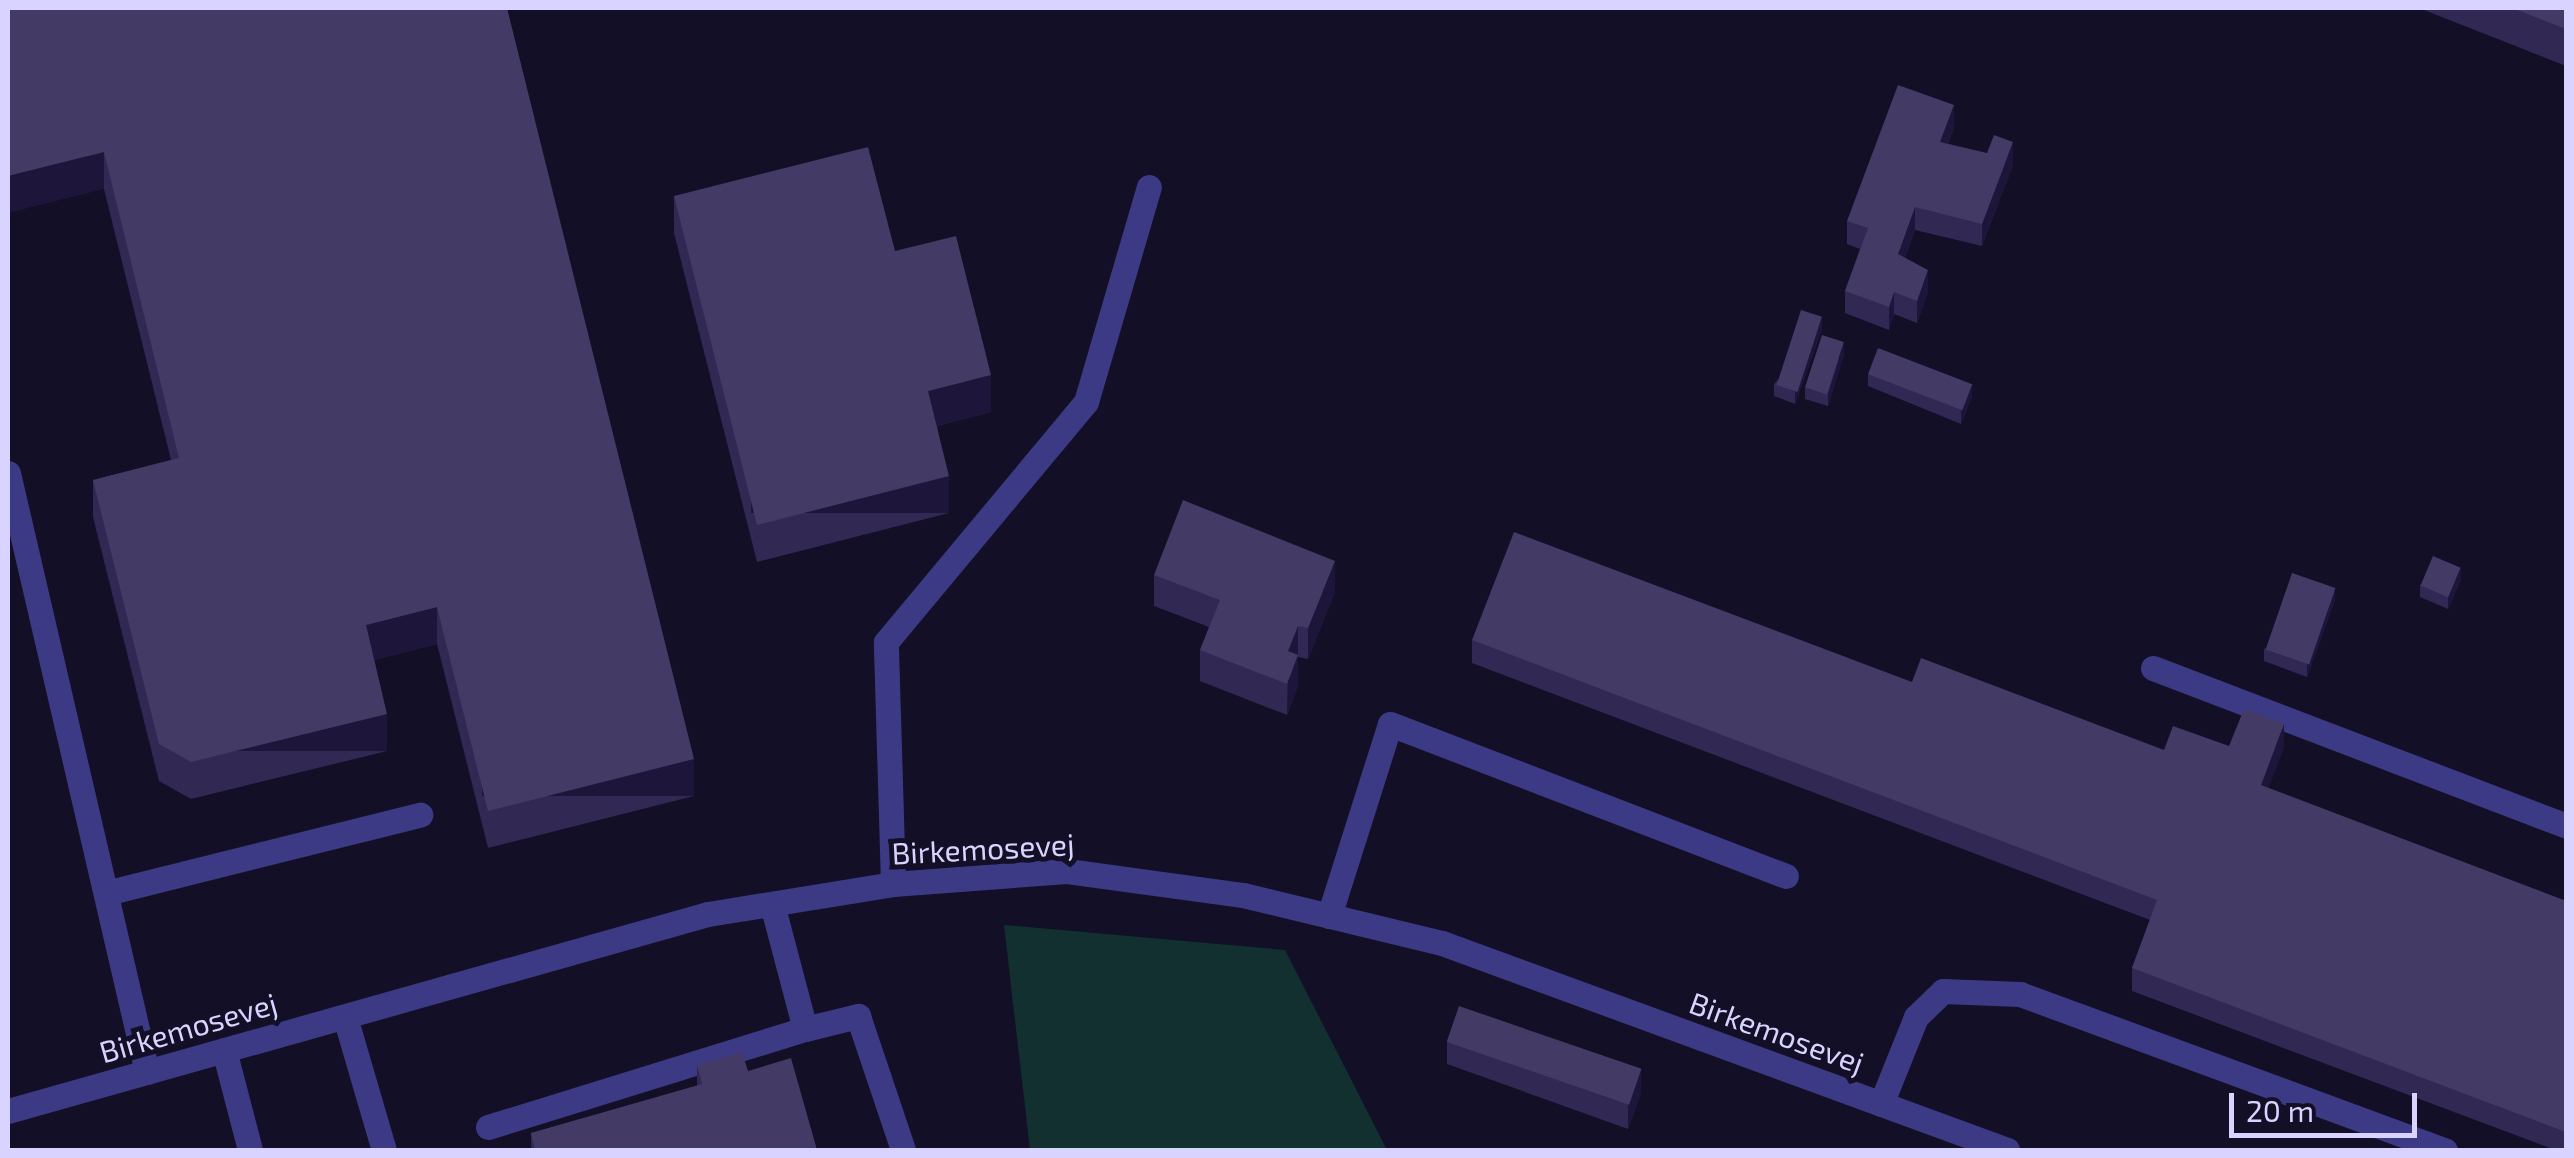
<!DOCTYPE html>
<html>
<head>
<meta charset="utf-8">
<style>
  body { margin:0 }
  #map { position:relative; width:2574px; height:1158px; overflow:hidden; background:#130f26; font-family:"Exo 2",sans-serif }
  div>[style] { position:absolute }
  .green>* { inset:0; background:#12302f }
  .minor>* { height:25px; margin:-12.5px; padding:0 12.5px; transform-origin:12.5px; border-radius:12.5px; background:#3d3a85 }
  .wall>* { inset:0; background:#312854 }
  .shaded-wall>* { inset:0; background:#1d163a; transform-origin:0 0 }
  .building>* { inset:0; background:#433a66; transform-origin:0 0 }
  span { translate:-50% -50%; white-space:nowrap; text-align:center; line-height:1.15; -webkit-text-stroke:10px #130f26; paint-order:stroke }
  .street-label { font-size:30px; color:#d9d4ff }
  .frame { position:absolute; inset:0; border:10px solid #d9d4ff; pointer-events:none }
  .scale { position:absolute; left:2229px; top:1093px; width:188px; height:45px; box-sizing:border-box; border:5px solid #d9d4ff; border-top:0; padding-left:12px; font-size:30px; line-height:35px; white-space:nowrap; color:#d9d4ff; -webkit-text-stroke:8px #130f26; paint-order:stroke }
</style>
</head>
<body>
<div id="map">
  <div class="green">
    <div style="clip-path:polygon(1004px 925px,1285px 950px,1387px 1150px,1030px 1150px)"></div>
  </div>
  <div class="minor">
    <div style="left:8px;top:473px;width:615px;rotate:76.94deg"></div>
    <div style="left:2153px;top:668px;width:442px;rotate:20.9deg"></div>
    <div style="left:893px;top:884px;width:242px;rotate:-91.7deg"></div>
    <div style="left:886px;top:642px;width:312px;rotate:-50.2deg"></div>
    <div style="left:1086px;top:402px;width:224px;rotate:-73.7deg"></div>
    <div style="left:106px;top:893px;width:324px;rotate:-14deg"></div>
    <div style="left:1329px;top:916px;width:201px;rotate:-72.4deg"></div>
    <div style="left:1390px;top:724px;width:424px;rotate:21deg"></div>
    <div style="left:345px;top:1017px;width:139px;rotate:73.7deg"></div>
    <div style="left:805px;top:1029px;width:55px;rotate:-13.8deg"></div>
    <div style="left:858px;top:1016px;width:141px;rotate:71.4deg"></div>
    <div style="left:224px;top:1050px;width:103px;rotate:75.4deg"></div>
    <div style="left:1881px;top:1104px;width:94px;rotate:-68.1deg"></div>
    <div style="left:1916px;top:1017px;width:37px;rotate:-44deg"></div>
    <div style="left:1943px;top:991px;width:77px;rotate:2.2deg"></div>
    <div style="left:2020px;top:994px;width:453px;rotate:20.2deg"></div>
    <div style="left:8px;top:1111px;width:727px;rotate:-15.72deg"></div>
    <div style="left:708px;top:914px;width:187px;rotate:-9.2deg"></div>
    <div style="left:893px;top:884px;width:174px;rotate:-4.3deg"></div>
    <div style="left:1067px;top:871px;width:178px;rotate:7.8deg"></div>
    <div style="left:1243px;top:895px;width:205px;rotate:13.6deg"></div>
    <div style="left:1442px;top:943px;width:602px;rotate:20.12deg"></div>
    <div style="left:488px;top:1127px;width:332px;rotate:-17.2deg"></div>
    <div style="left:805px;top:1029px;width:129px;rotate:-104.8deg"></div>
  </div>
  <div class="wall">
    <div style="clip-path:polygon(8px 8px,694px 796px,488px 848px,437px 644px,374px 660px,387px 751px,191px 799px,159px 781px,93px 517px,93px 480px,171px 460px,104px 189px)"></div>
    <div style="clip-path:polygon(2419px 8px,2566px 8px,2566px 66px)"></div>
    <div style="clip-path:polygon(1954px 128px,1948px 144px,2013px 165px,1982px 246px,1915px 230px,1905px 258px,1928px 292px,1917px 323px,1894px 314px,1889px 330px,1845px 313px,1845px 291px,1860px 249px,1847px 244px,1847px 221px)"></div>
    <div style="clip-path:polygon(674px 196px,895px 251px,991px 412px,937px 426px,949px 513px,757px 562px,674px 233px)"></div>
    <div style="clip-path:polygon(1822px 329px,1795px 404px,1774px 396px,1774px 384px)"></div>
    <div style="clip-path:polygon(1844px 354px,1828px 406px,1805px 399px,1805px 387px)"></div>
    <div style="clip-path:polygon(1868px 374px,1972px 397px,1961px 424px,1868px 386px)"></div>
    <div style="clip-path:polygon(1154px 575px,1335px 592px,1308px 659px,1298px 657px,1298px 686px,1287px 715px,1200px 681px,1200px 650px,1209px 627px,1154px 606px)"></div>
    <div style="clip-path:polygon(2461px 580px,2448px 609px,2420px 597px,2420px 585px)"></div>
    <div style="clip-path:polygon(2335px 600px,2307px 677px,2264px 661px,2264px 649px)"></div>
    <div style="clip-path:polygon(1472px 640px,1912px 682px,2164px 750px,2229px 746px,2284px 747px,2268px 788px,2566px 901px,2566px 1150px,2555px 1150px,2132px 991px,2132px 968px,2150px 920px,1472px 663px)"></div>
    <div style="clip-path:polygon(1447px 1042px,1641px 1093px,1628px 1129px,1447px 1064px)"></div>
    <div style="clip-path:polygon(697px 1065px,748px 1071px,817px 1150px,531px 1150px,531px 1133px,697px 1086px)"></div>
  </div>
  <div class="shaded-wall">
    <div style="clip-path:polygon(1954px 105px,1954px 128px,1940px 165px,1940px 142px)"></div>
    <div style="clip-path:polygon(2013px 142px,2013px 165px,1982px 246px,1982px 224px)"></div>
    <div style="clip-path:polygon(104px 152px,104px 189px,8px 213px,8px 176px)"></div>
    <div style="clip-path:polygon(1915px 207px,1915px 230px,1898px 277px,1898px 254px)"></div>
    <div style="clip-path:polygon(1928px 270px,1928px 292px,1917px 323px,1917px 301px)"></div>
    <div style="clip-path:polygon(1894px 292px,1894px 314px,1889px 330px,1889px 307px)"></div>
    <div style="clip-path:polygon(1822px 317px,1822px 329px,1795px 404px,1795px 391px)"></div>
    <div style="clip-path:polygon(1844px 342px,1844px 354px,1828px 406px,1828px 394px)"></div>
    <div style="clip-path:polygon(991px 375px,991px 412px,928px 428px,928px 391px)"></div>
    <div style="clip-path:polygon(1972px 385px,1972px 397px,1961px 424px,1961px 412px)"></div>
    <div style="left:949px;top:476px;width:37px;height:198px;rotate:90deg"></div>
    <div style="clip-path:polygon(1335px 561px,1335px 592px,1308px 659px,1308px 628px)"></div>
    <div style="clip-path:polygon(2461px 568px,2461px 580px,2448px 609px,2448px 597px)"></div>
    <div style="clip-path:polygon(2335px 588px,2335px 600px,2307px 677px,2307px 665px)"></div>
    <div style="clip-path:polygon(437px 607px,437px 644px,366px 662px,366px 625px)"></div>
    <div style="clip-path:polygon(1298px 626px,1298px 686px,1287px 715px,1288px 651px)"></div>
    <div style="left:387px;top:714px;width:37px;height:202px;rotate:90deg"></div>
    <div style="clip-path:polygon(2284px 724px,2284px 747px,2261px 808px,2261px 785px)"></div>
    <div style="left:694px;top:759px;width:37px;height:212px;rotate:90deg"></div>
    <div style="clip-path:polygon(1641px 1070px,1641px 1093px,1628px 1129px,1628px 1106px)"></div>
  </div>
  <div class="building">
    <div style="clip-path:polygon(8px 8px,507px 8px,694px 759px,488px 811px,437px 607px,366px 625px,387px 714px,191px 762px,159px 744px,93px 480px,179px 458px,104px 152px,8px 176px)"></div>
    <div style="clip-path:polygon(2512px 8px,2566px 8px,2566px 29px)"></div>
    <div style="clip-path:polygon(1898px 85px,1954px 105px,1940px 142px,1987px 153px,1994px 135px,2013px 142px,1982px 224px,1915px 207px,1898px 254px,1928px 270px,1917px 301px,1894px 292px,1889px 307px,1845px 291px,1868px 228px,1847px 221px)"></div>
    <div style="clip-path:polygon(868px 147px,895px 251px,956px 236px,991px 375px,928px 391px,949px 476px,757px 525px,674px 196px)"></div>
    <div style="left:1801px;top:310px;width:22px;height:79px;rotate:18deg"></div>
    <div style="left:1822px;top:335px;width:23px;height:55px;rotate:18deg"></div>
    <div style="left:1878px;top:348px;width:101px;height:28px;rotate:21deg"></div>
    <div style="clip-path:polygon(1183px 500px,1335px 561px,1308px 628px,1298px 626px,1288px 651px,1298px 655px,1287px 684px,1200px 650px,1220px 600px,1154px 575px)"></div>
    <div style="clip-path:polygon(1514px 532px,1912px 682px,1921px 658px,2164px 750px,2173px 726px,2229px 746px,2244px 709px,2284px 724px,2261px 785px,2566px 901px,2566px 1132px,2132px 968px,2157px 900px,1472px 640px)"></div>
    <div style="left:2433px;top:556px;width:30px;height:32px;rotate:23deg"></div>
    <div style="left:2292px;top:573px;width:46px;height:81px;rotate:19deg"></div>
    <div style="left:1459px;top:1006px;width:193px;height:38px;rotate:19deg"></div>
    <div style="clip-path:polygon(742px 1052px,748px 1071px,791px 1058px,817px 1150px,535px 1150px,531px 1133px,702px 1084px,697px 1065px)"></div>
  </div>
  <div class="street-label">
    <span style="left:983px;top:848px;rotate:-3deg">Birkemosevej</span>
    <span style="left:188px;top:1027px;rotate:-16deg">Birkemosevej</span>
    <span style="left:1777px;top:1032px;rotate:20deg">Birkemosevej</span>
  </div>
  <div class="frame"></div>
  <div class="scale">20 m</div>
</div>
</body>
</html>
